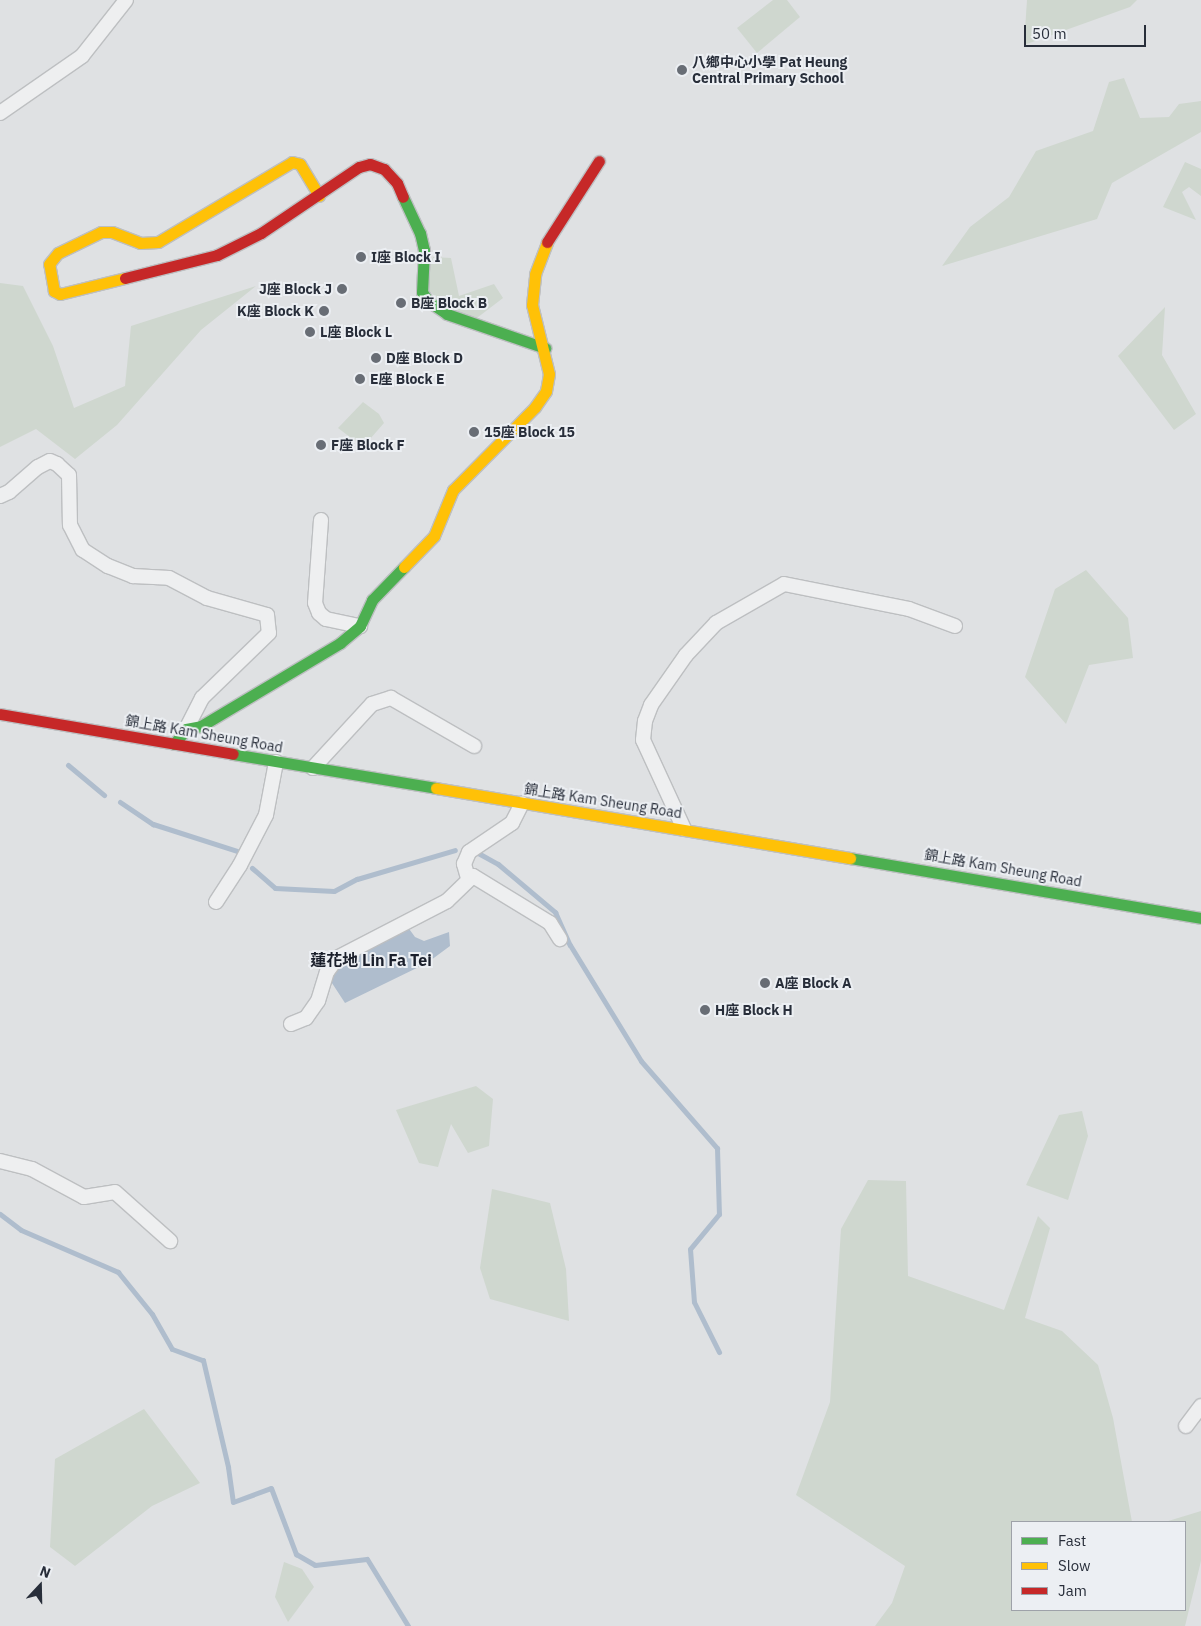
<!DOCTYPE html>
<html>
<head>
<meta charset="utf-8">
<style>
  body { margin:0 }
  #map { position:relative; width:1201px; height:1626px; overflow:hidden; background:#dfe1e3; font-family:"IBM Plex Sans","Noto Sans TC",sans-serif }
  div>[style] { position:absolute }
  .green>* { inset:0; background:#cfd7cf }
  .water>* { inset:0; background:#afbdcd }
  .stream>* { height:5px; margin:-2.5px; padding:0 2.5px; transform-origin:2.5px; border-radius:2.5px; background:#afbdcd }
  .roads { filter:drop-shadow(1px 0 #bdbfc1) drop-shadow(-1px 0 #bdbfc1) drop-shadow(0 1px #bdbfc1) drop-shadow(0 -1px #bdbfc1) }
  .street>* { height:14px; margin:-7px; padding:0 7px; transform-origin:7px; border-radius:7px; background:#eeeff0 }
  .fast>* { height:11px; margin:-5.5px; padding:0 5.5px; transform-origin:5.5px; border-radius:5.5px; background:#4caf50 }
  .slow>* { height:11px; margin:-5.5px; padding:0 5.5px; transform-origin:5.5px; border-radius:5.5px; background:#ffc107 }
  .jam>* { height:11px; margin:-5.5px; padding:0 5.5px; transform-origin:5.5px; border-radius:5.5px; background:#c62828 }
  .dots>* { width:14px; height:14px; translate:-50% -50%; box-sizing:border-box; border:2px solid #eceff3; border-radius:50% }
  span { translate:-50% -50%; white-space:nowrap; text-align:center; line-height:1.15; -webkit-text-stroke:4px #eceff3; paint-order:stroke }
  .poi-label { font-size:14px; color:#282e3a; font-weight:700 }
  .left { translate:0 -50%; text-align:left }
  .right { translate:-100% -50%; text-align:right }
  .street-label { font-size:14px; color:#282e3a }
  .quarter-label { font-size:16px; color:#1a1f2b; font-weight:700 }
  .legend { position:absolute; left:1011px; top:1521px; width:175px; height:90px; box-sizing:border-box; background:#eceff3; border:1px solid #9ea2a9; margin:0; padding:6px 9px; list-style:none; font-size:15px; color:#282e3a }
  .legend li { display:flex; align-items:center; gap:10px; height:25px }
  .legend b { width:25px; border:1px solid #9ea2a9 }
  .north { position:absolute; left:15px; top:1561px; width:50px; height:50px; -webkit-text-stroke:4px #eceff3; paint-order:stroke; rotate:21deg; font-size:14px; font-weight:700; line-height:20px; text-align:center; color:#282e3a }
  .north::after { content:''; display:block; margin:auto; width:18px; height:22px; background:#282e3a; clip-path:polygon(50% 0,100% 100%,50% 72%,0 100%) }
  .scale { position:absolute; left:1024px; top:25px; width:122px; height:22px; box-sizing:border-box; border:2px solid #282e3a; border-top:0; padding-left:6px; font-size:15px; line-height:18px; white-space:nowrap; color:#282e3a; -webkit-text-stroke:4px #eceff3; paint-order:stroke }
</style>
</head>
<body>
<div id="map">
  <div class="green">
    <div style="clip-path:polygon(773px 0,787px 0,800px 17px,757px 53px,737px 28px)"></div>
    <div style="clip-path:polygon(1027px 0,1137px 0,1130px 7px,1024px 45px)"></div>
    <div style="clip-path:polygon(1124px 78px,1140px 118px,1169px 117px,1179px 104px,1201px 101px,1201px 132px,1112px 183px,1097px 219px,942px 266px,970px 227px,1009px 197px,1036px 151px,1093px 131px,1109px 82px)"></div>
    <div style="clip-path:polygon(1185px 162px,1201px 169px,1201px 196px,1189px 187px,1182px 192px,1196px 220px,1163px 207px)"></div>
    <div style="clip-path:polygon(433px 257px,451px 258px,459px 296px,494px 284px,503px 298px,473px 321px,445px 307px,425px 286px)"></div>
    <div style="clip-path:polygon(0 283px,23px 286px,53px 346px,74px 408px,125px 386px,131px 326px,256px 286px,201px 330px,117px 425px,75px 459px,36px 429px,0 447px)"></div>
    <div style="clip-path:polygon(1165px 307px,1162px 355px,1196px 414px,1174px 430px,1118px 356px)"></div>
    <div style="clip-path:polygon(363px 402px,379px 414px,384px 423px,363px 447px,338px 428px)"></div>
    <div style="clip-path:polygon(1086px 570px,1128px 618px,1133px 658px,1089px 665px,1066px 724px,1025px 677px,1055px 589px)"></div>
    <div style="clip-path:polygon(476px 1086px,493px 1099px,489px 1146px,468px 1153px,451px 1124px,438px 1167px,419px 1163px,396px 1110px)"></div>
    <div style="clip-path:polygon(1082px 1111px,1088px 1136px,1068px 1200px,1026px 1185px,1059px 1115px)"></div>
    <div style="clip-path:polygon(868px 1180px,906px 1181px,908px 1276px,1004px 1310px,1038px 1216px,1050px 1228px,1025px 1318px,1062px 1331px,1098px 1365px,1113px 1418px,1132px 1522px,1012px 1522px,1012px 1610px,1185px 1610px,1185px 1522px,1165px 1522px,1201px 1511px,1201px 1561px,1185px 1626px,875px 1626px,892px 1603px,905px 1566px,796px 1495px,830px 1402px,841px 1229px)"></div>
    <div style="clip-path:polygon(492px 1189px,550px 1203px,566px 1269px,569px 1321px,490px 1299px,480px 1268px)"></div>
    <div style="clip-path:polygon(144px 1409px,200px 1483px,152px 1506px,75px 1566px,50px 1547px,55px 1459px)"></div>
    <div style="clip-path:polygon(284px 1562px,302px 1569px,314px 1587px,288px 1622px,275px 1597px)"></div>
  </div>
  <div class="water">
    <div style="clip-path:polygon(407px 926px,415px 937px,424px 941px,449px 932px,450px 946px,427px 963px,345px 1003px,330px 980px,338px 965px)"></div>
  </div>
  <div class="stream">
    <div style="left:68px;top:765px;width:47px;rotate:39.8deg"></div>
    <div style="left:120px;top:802px;width:40px;rotate:34deg"></div>
    <div style="left:153px;top:824px;width:88px;rotate:17.8deg"></div>
    <div style="left:478px;top:853px;width:23px;rotate:29deg"></div>
    <div style="left:498px;top:864px;width:75px;rotate:40.1deg"></div>
    <div style="left:555px;top:912px;width:36px;rotate:66deg"></div>
    <div style="left:570px;top:945px;width:136px;rotate:58.5deg"></div>
    <div style="left:641px;top:1061px;width:116px;rotate:48.9deg"></div>
    <div style="left:717px;top:1148px;width:66px;rotate:88.3deg"></div>
    <div style="left:719px;top:1214px;width:45px;rotate:129.6deg"></div>
    <div style="left:690px;top:1249px;width:53px;rotate:85.7deg"></div>
    <div style="left:694px;top:1302px;width:56px;rotate:63.4deg"></div>
    <div style="left:252px;top:868px;width:30px;rotate:41deg"></div>
    <div style="left:275px;top:888px;width:59px;rotate:2.9deg"></div>
    <div style="left:334px;top:891px;width:26px;rotate:-28deg"></div>
    <div style="left:357px;top:879px;width:102px;rotate:-16.5deg"></div>
    <div style="left:0;top:1214px;width:26px;rotate:37deg"></div>
    <div style="left:21px;top:1230px;width:106px;rotate:23.4deg"></div>
    <div style="left:118px;top:1272px;width:54px;rotate:51deg"></div>
    <div style="left:152px;top:1314px;width:40px;rotate:60.3deg"></div>
    <div style="left:172px;top:1349px;width:33px;rotate:20deg"></div>
    <div style="left:203px;top:1360px;width:110px;rotate:76.8deg"></div>
    <div style="left:228px;top:1467px;width:35px;rotate:82deg"></div>
    <div style="left:233px;top:1502px;width:40px;rotate:-20.2deg"></div>
    <div style="left:271px;top:1488px;width:71px;rotate:69.3deg"></div>
    <div style="left:296px;top:1554px;width:22px;rotate:30deg"></div>
    <div style="left:315px;top:1565px;width:52px;rotate:-6.6deg"></div>
    <div style="left:367px;top:1559px;width:79px;rotate:58.5deg"></div>
  </div>
  <div class="roads">
    <div class="street">
      <div style="left:0;top:113px;width:100px;rotate:-34.8deg"></div>
      <div style="left:82px;top:56px;width:71px;rotate:-51.8deg"></div>
      <div style="left:0;top:496px;width:10px;rotate:-24deg"></div>
      <div style="left:9px;top:492px;width:38px;rotate:-41deg"></div>
      <div style="left:38px;top:467px;width:13px;rotate:-27deg"></div>
      <div style="left:50px;top:461px;width:8px;rotate:23deg"></div>
      <div style="left:57px;top:464px;width:16px;rotate:43deg"></div>
      <div style="left:69px;top:475px;width:50px;rotate:88.9deg"></div>
      <div style="left:70px;top:525px;width:28px;rotate:63deg"></div>
      <div style="left:83px;top:550px;width:30px;rotate:33deg"></div>
      <div style="left:108px;top:566px;width:27px;rotate:22deg"></div>
      <div style="left:133px;top:576px;width:36px;rotate:3deg"></div>
      <div style="left:169px;top:578px;width:43px;rotate:27.8deg"></div>
      <div style="left:207px;top:598px;width:62px;rotate:15.8deg"></div>
      <div style="left:267px;top:615px;width:18px;rotate:84deg"></div>
      <div style="left:269px;top:633px;width:93px;rotate:135.9deg"></div>
      <div style="left:202px;top:698px;width:35px;rotate:117deg"></div>
      <div style="left:321px;top:520px;width:83px;rotate:94.1deg"></div>
      <div style="left:315px;top:603px;width:11px;rotate:68deg"></div>
      <div style="left:319px;top:613px;width:9px;rotate:41deg"></div>
      <div style="left:326px;top:619px;width:35px;rotate:12deg"></div>
      <div style="left:313px;top:768px;width:87px;rotate:-47.3deg"></div>
      <div style="left:372px;top:704px;width:20px;rotate:-18deg"></div>
      <div style="left:391px;top:698px;width:96px;rotate:30deg"></div>
      <div style="left:684px;top:829px;width:98px;rotate:-114.7deg"></div>
      <div style="left:643px;top:740px;width:19px;rotate:-84deg"></div>
      <div style="left:645px;top:721px;width:17px;rotate:-69deg"></div>
      <div style="left:651px;top:705px;width:61px;rotate:-55deg"></div>
      <div style="left:686px;top:655px;width:44px;rotate:-46.8deg"></div>
      <div style="left:716px;top:623px;width:78px;rotate:-29.8deg"></div>
      <div style="left:784px;top:584px;width:127px;rotate:11.3deg"></div>
      <div style="left:909px;top:609px;width:49px;rotate:20.3deg"></div>
      <div style="left:468px;top:878px;width:15px;rotate:-106deg"></div>
      <div style="left:464px;top:864px;width:13px;rotate:-67deg"></div>
      <div style="left:469px;top:852px;width:52px;rotate:-34deg"></div>
      <div style="left:512px;top:823px;width:22px;rotate:-63deg"></div>
      <div style="left:216px;top:902px;width:44px;rotate:-57deg"></div>
      <div style="left:240px;top:865px;width:56px;rotate:-62.5deg"></div>
      <div style="left:266px;top:815px;width:54px;rotate:-79.3deg"></div>
      <div style="left:291px;top:1024px;width:16px;rotate:-22deg"></div>
      <div style="left:306px;top:1018px;width:21px;rotate:-55deg"></div>
      <div style="left:318px;top:1001px;width:30px;rotate:-73deg"></div>
      <div style="left:327px;top:972px;width:17px;rotate:-54deg"></div>
      <div style="left:337px;top:958px;width:124px;rotate:-27.4deg"></div>
      <div style="left:447px;top:901px;width:36px;rotate:-44deg"></div>
      <div style="left:473px;top:876px;width:90px;rotate:31.4deg"></div>
      <div style="left:550px;top:923px;width:19px;rotate:58deg"></div>
      <div style="left:0;top:1161px;width:33px;rotate:14deg"></div>
      <div style="left:32px;top:1169px;width:59px;rotate:28.3deg"></div>
      <div style="left:84px;top:1197px;width:31px;rotate:-9deg"></div>
      <div style="left:115px;top:1192px;width:74px;rotate:41.7deg"></div>
      <div style="left:1186px;top:1426px;width:25px;rotate:-53deg"></div>
    </div>
    <div class="fast">
      <div style="left:403px;top:197px;width:40px;rotate:65deg"></div>
      <div style="left:420px;top:233px;width:17px;rotate:77deg"></div>
      <div style="left:424px;top:250px;width:42px;rotate:92.7deg"></div>
      <div style="left:422px;top:292px;width:11px;rotate:56deg"></div>
      <div style="left:428px;top:301px;width:23px;rotate:34deg"></div>
      <div style="left:447px;top:314px;width:104px;rotate:19.1deg"></div>
      <div style="left:174px;top:744px;width:19px;rotate:-51deg"></div>
      <div style="left:186px;top:729px;width:15px;rotate:-11deg"></div>
      <div style="left:201px;top:726px;width:162px;rotate:-30.8deg"></div>
      <div style="left:340px;top:643px;width:26px;rotate:-40deg"></div>
      <div style="left:360px;top:626px;width:29px;rotate:-65deg"></div>
      <div style="left:372px;top:600px;width:46px;rotate:-45.9deg"></div>
      <div style="left:233px;top:754px;width:206px;rotate:9.5deg"></div>
      <div style="left:850px;top:858px;width:356px;rotate:9.7deg"></div>
    </div>
    <div class="slow">
      <div style="left:125px;top:278px;width:67px;rotate:166.2deg"></div>
      <div style="left:60px;top:294px;width:7px;rotate:-153deg"></div>
      <div style="left:54px;top:291px;width:27px;rotate:-100deg"></div>
      <div style="left:49px;top:264px;width:14px;rotate:-51deg"></div>
      <div style="left:58px;top:253px;width:48px;rotate:-26deg"></div>
      <div style="left:101px;top:232px;width:11px"></div>
      <div style="left:112px;top:232px;width:30px;rotate:21deg"></div>
      <div style="left:140px;top:243px;width:18px;rotate:-3deg"></div>
      <div style="left:158px;top:242px;width:156px;rotate:-30.8deg"></div>
      <div style="left:292px;top:162px;width:8px;rotate:14deg"></div>
      <div style="left:300px;top:164px;width:37px;rotate:59deg"></div>
      <div style="left:404px;top:567px;width:43px;rotate:-45.9deg"></div>
      <div style="left:434px;top:536px;width:50px;rotate:-67.6deg"></div>
      <div style="left:453px;top:490px;width:117px;rotate:-45.3deg"></div>
      <div style="left:535px;top:407px;width:19px;rotate:-55deg"></div>
      <div style="left:546px;top:391px;width:17px;rotate:-80deg"></div>
      <div style="left:549px;top:374px;width:71px;rotate:-103.8deg"></div>
      <div style="left:532px;top:305px;width:31px;rotate:-84deg"></div>
      <div style="left:535px;top:274px;width:34px;rotate:-69deg"></div>
      <div style="left:436px;top:788px;width:420px;rotate:9.6deg"></div>
    </div>
    <div class="jam">
      <div style="left:547px;top:242px;width:96px;rotate:-57.3deg"></div>
      <div style="left:125px;top:278px;width:95px;rotate:-14deg"></div>
      <div style="left:217px;top:255px;width:49px;rotate:-26.6deg"></div>
      <div style="left:261px;top:233px;width:118px;rotate:-34deg"></div>
      <div style="left:359px;top:167px;width:11px;rotate:-15deg"></div>
      <div style="left:370px;top:164px;width:15px;rotate:20deg"></div>
      <div style="left:384px;top:169px;width:19px;rotate:47deg"></div>
      <div style="left:397px;top:183px;width:15px;rotate:67deg"></div>
      <div style="left:0;top:714px;width:236px;rotate:9.7deg"></div>
    </div>
  </div>
  <div class="dots">
    <div style="left:682px;top:70px;background:#686d75"></div>
    <div style="left:361px;top:257px;background:#686d75"></div>
    <div style="left:342px;top:289px;background:#686d75"></div>
    <div style="left:401px;top:303px;background:#686d75"></div>
    <div style="left:324px;top:311px;background:#686d75"></div>
    <div style="left:310px;top:332px;background:#686d75"></div>
    <div style="left:376px;top:358px;background:#686d75"></div>
    <div style="left:360px;top:379px;background:#686d75"></div>
    <div style="left:474px;top:432px;background:#686d75"></div>
    <div style="left:321px;top:445px;background:#686d75"></div>
    <div style="left:765px;top:983px;background:#686d75"></div>
    <div style="left:705px;top:1010px;background:#686d75"></div>
  </div>
  <div class="poi-label">
    <span class="left" style="left:692px;top:70px">八鄉中心小學 Pat Heung<br>Central Primary School</span>
    <span class="left" style="left:371px;top:257px">I座 Block I</span>
    <span class="right" style="left:332px;top:289px">J座 Block J</span>
    <span class="left" style="left:411px;top:303px">B座 Block B</span>
    <span class="right" style="left:314px;top:311px">K座 Block K</span>
    <span class="left" style="left:320px;top:332px">L座 Block L</span>
    <span class="left" style="left:386px;top:358px">D座 Block D</span>
    <span class="left" style="left:370px;top:379px">E座 Block E</span>
    <span class="left" style="left:484px;top:432px">15座 Block 15</span>
    <span class="left" style="left:331px;top:445px">F座 Block F</span>
    <span class="left" style="left:775px;top:983px">A座 Block A</span>
    <span class="left" style="left:715px;top:1010px">H座 Block H</span>
  </div>
  <div class="street-label">
    <span style="left:204px;top:734px;rotate:10deg">錦上路 Kam Sheung Road</span>
    <span style="left:603px;top:801px;rotate:9deg">錦上路 Kam Sheung Road</span>
    <span style="left:1003px;top:868px;rotate:10deg">錦上路 Kam Sheung Road</span>
  </div>
  <div class="quarter-label">
    <span style="left:371px;top:960px">蓮花地 Lin Fa Tei</span>
  </div>
  <ul class="legend">
  <li><b style="height:6px;background:#4caf50"></b>Fast</li>
  <li><b style="height:6px;background:#ffc107"></b>Slow</li>
  <li><b style="height:6px;background:#c62828"></b>Jam</li>
  </ul>
  <div class="north">N</div>
  <div class="scale">50 m</div>
</div>
</body>
</html>
